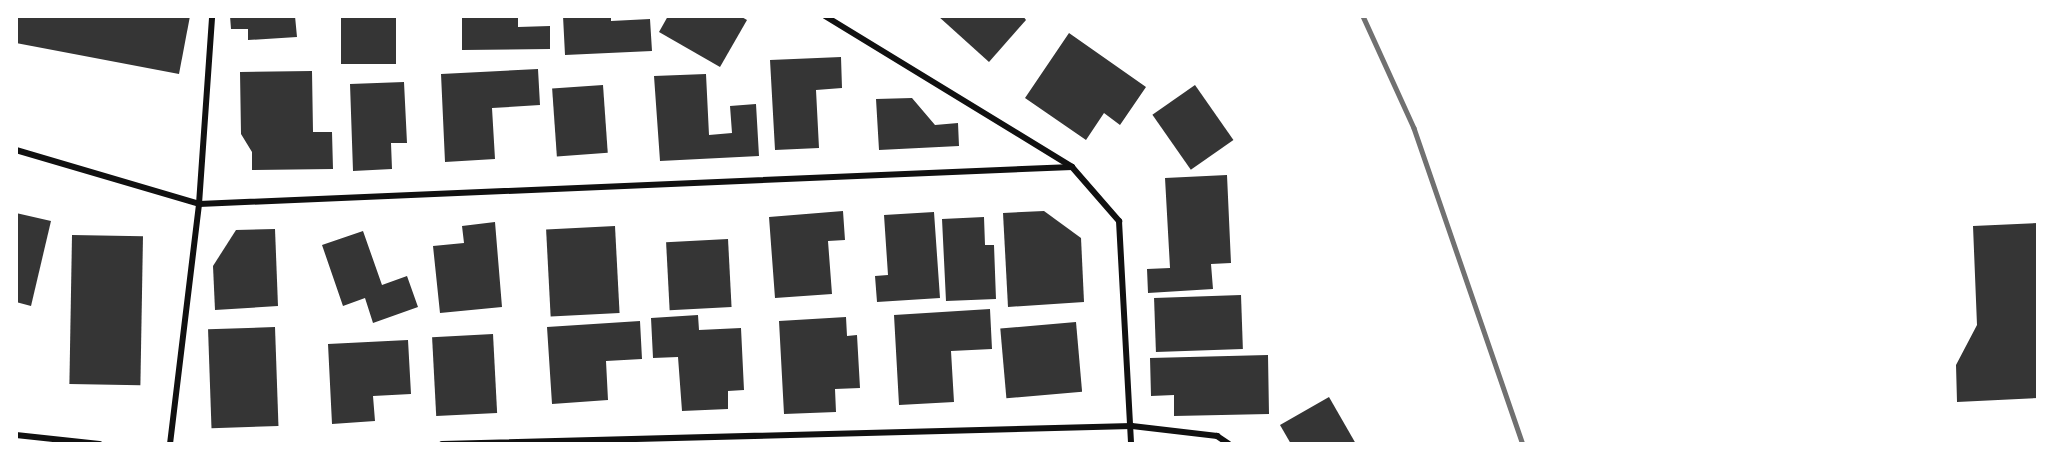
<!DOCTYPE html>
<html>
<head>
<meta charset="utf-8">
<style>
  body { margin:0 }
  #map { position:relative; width:2054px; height:460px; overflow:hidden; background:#fff; font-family:Literata,serif }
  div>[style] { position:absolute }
  .building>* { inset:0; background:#353535; transform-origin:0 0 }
  .minor>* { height:6px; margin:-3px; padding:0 3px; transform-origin:3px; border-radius:3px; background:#111 }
  .rail>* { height:4.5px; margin:-2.25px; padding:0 2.25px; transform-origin:2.25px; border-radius:2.25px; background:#707070 }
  span { translate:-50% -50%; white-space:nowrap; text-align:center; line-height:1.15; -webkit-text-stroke:6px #fff; paint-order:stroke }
  .frame { position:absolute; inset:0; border:18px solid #fff; pointer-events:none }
</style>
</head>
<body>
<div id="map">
  <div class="building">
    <div style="clip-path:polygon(16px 16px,190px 16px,179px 74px,16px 43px)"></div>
    <div style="clip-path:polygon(230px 16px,295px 16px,297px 37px,248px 40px,248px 29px,231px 29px)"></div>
    <div style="left:341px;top:16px;width:55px;height:48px"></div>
    <div style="clip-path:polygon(462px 16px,518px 16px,518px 27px,550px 26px,550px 49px,462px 50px)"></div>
    <div style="clip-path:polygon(563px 16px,611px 16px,611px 21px,650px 19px,652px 51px,565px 55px)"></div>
    <div style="clip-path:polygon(668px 16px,740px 16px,747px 20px,720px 67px,659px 32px)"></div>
    <div style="clip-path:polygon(938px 16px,1023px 16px,1026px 20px,989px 62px)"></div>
    <div style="clip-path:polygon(1069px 33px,1146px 87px,1120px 125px,1104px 113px,1086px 140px,1025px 98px)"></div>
    <div style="clip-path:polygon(841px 57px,842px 88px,816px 90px,819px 148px,775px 150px,770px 60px)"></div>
    <div style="clip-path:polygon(538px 69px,540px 105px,492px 108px,495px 159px,445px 162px,441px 74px)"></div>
    <div style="clip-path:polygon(312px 71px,313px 132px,332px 132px,333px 169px,252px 170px,252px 152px,241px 134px,240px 72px)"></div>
    <div style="clip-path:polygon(706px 74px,709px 135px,732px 133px,730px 106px,756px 104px,759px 156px,660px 161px,654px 76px)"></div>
    <div style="clip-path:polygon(404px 82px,407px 143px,391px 143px,392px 169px,353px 171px,350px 84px)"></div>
    <div style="left:603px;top:85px;width:68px;height:51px;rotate:86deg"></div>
    <div style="left:1195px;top:85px;width:67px;height:52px;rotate:55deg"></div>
    <div style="clip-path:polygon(912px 98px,935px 125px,958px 123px,959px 146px,879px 150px,876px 99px)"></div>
    <div style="clip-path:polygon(1227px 175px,1231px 263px,1211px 264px,1213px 289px,1148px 293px,1147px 269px,1170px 268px,1165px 178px)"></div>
    <div style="clip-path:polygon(843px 211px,845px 240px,828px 241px,832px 294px,775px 298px,769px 217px)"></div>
    <div style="clip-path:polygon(1044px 211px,1081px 238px,1084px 302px,1008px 307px,1003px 213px)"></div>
    <div style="clip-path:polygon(934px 212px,940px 298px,877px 302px,875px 276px,888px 275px,884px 215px)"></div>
    <div style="clip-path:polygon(16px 213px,51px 221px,31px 306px,16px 302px)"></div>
    <div style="clip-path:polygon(984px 217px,985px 245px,994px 245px,996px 299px,946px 301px,942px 219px)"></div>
    <div style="clip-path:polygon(495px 222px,502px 307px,440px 313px,433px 246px,464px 243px,462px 226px)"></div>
    <div style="clip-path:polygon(2038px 223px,2038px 398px,1957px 402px,1956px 365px,1977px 325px,1973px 226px)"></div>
    <div style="left:615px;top:226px;width:87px;height:69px;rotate:87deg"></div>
    <div style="clip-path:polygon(275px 229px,278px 306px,215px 310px,213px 266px,236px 230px)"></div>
    <div style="clip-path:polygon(363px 231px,382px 285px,407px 276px,418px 307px,373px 323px,365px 298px,343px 306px,322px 245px)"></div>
    <div style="left:72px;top:235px;width:71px;height:149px;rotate:1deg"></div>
    <div style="left:728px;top:239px;width:68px;height:62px;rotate:87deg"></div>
    <div style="left:1241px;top:295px;width:54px;height:87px;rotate:88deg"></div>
    <div style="clip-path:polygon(990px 309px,992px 349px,951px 351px,954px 402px,899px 405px,894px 315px)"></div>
    <div style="clip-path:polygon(698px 315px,699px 330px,741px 328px,744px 390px,728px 391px,728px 409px,682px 411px,678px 357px,653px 358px,651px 318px)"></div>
    <div style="clip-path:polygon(846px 317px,847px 336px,857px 335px,860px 388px,835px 389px,836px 412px,784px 414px,779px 321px)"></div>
    <div style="clip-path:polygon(640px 321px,642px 359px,606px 361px,608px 400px,552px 404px,547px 327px)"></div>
    <div style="left:1076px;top:322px;width:70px;height:76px;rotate:85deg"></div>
    <div style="left:275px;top:327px;width:99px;height:67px;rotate:88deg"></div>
    <div style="left:493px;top:334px;width:79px;height:61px;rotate:87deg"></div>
    <div style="clip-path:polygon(408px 340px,411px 394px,373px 396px,375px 421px,332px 424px,328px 344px)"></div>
    <div style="clip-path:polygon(1268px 355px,1269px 414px,1174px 416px,1174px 395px,1151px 396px,1150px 358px)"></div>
    <div style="clip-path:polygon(1329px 397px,1356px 444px,1291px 444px,1280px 425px)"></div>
  </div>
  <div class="minor">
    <div style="left:825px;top:16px;width:289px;rotate:31.4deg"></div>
    <div style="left:1072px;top:167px;width:72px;rotate:49deg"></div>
    <div style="left:1119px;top:221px;width:223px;rotate:86.9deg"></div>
    <div style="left:16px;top:150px;width:191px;rotate:16.4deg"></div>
    <div style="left:199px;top:204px;width:874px;rotate:-2.43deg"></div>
    <div style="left:16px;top:435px;width:84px;rotate:6.1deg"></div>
    <div style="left:170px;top:444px;width:242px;rotate:-83.1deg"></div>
    <div style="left:199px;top:204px;width:188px;rotate:-86deg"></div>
    <div style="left:442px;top:444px;width:690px;rotate:-1.49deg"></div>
    <div style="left:1132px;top:426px;width:86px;rotate:6.7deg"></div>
    <div style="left:1217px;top:436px;width:14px;rotate:34deg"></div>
  </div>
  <div class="rail">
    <div style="left:1363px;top:16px;width:123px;rotate:65.5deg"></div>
    <div style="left:1414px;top:128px;width:334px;rotate:71deg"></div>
  </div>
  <div class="frame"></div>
</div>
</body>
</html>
